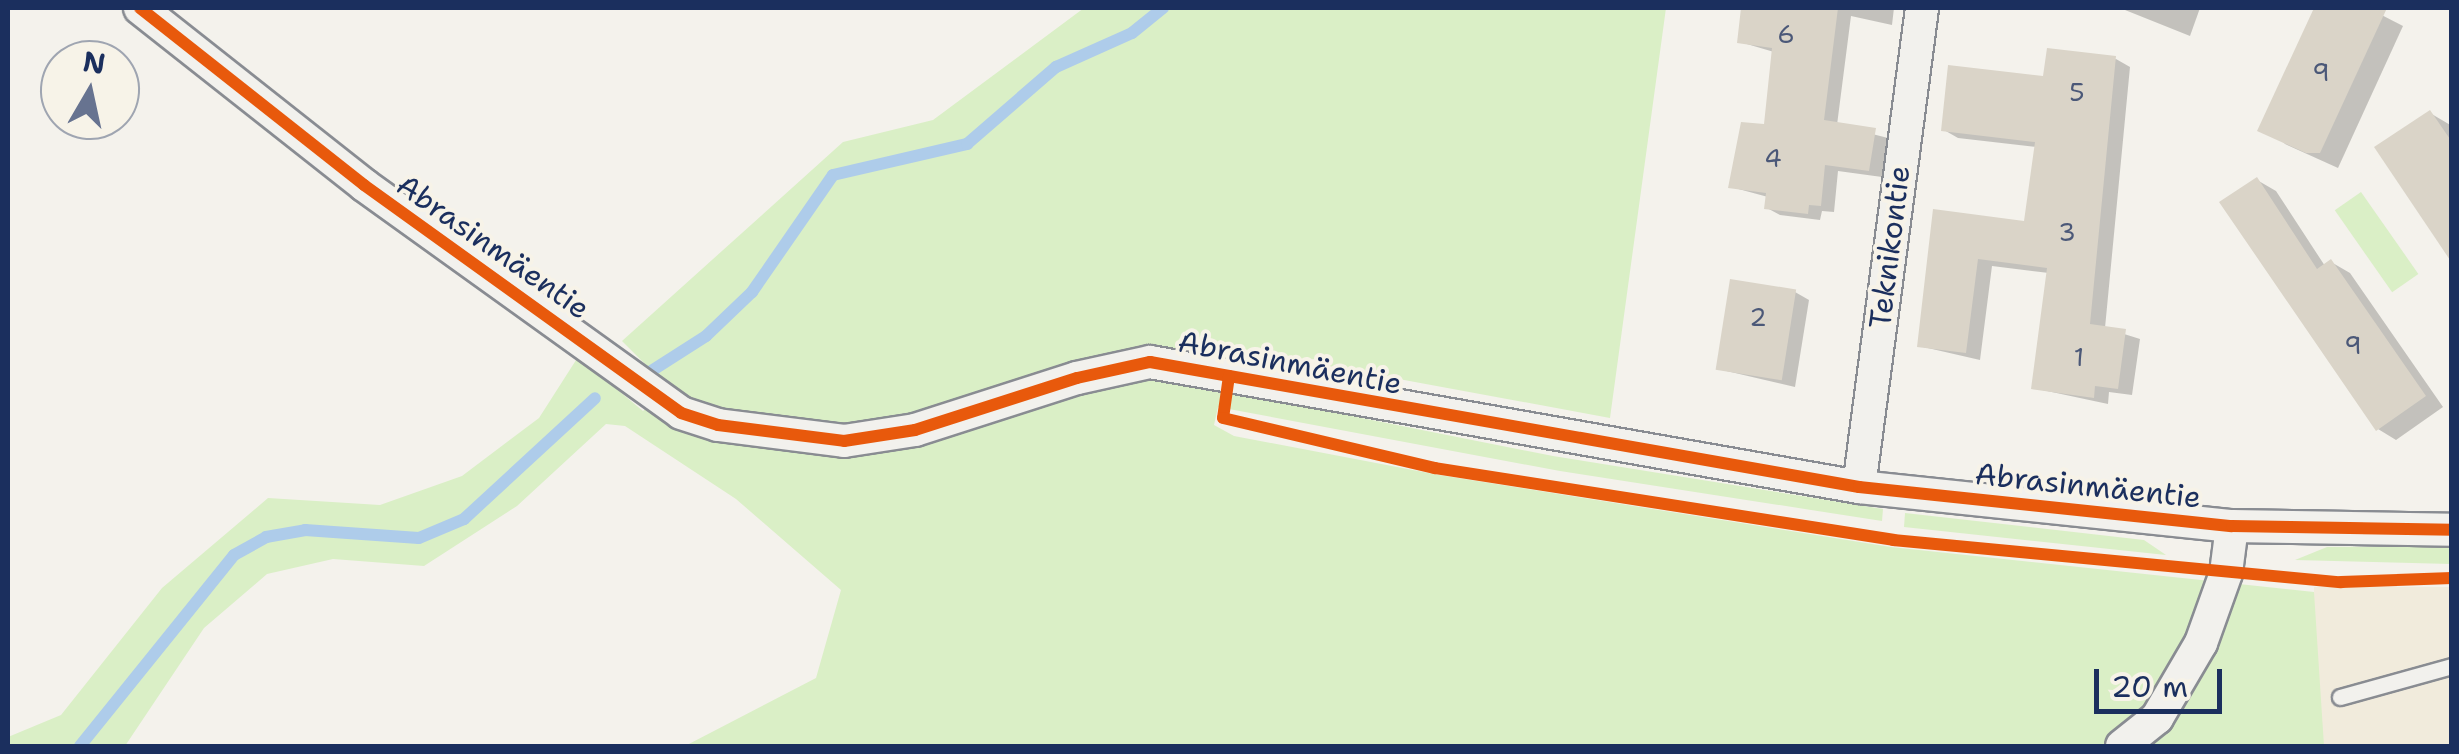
<!DOCTYPE html>
<html>
<head>
<meta charset="utf-8">
<style>
  body { margin:0 }
  #map { position:relative; width:2459px; height:754px; overflow:hidden; background:#f4f2ec; font-family:"Shantell Sans",sans-serif }
  div>[style] { position:absolute }
  .built>* { inset:0; background:#f1ebdc; transform-origin:0 0 }
  .green>* { inset:0; background:#daefc6; transform-origin:0 0 }
  .shadow>* { inset:0; background:#0003 }
  .stream>* { height:12px; margin:-6px; padding:0 6px; transform-origin:6px; border-radius:6px; background:#aeccea }
  .building>* { inset:0; background:#dad4c8; transform-origin:0 0 }
  .roads { filter:drop-shadow(2px 0 #898c92) drop-shadow(-2px 0 #898c92) drop-shadow(0 2px #898c92) drop-shadow(0 -2px #898c92) }
  .lane>* { height:15px; margin:-7.5px; padding:0 7.5px; transform-origin:7.5px; border-radius:7.5px; background:#f2f1ed }
  .street>* { height:32px; margin:-16px; padding:0 16px; transform-origin:16px; border-radius:16px; background:#f2f1ed }
  .cycleway>* { height:12px; margin:-6px; padding:0 6px; transform-origin:6px; border-radius:6px; background:#e8590c }
  span { translate:-50% -50%; white-space:nowrap; text-align:center; line-height:1.15; -webkit-text-stroke:8px #f7f3e8; paint-order:stroke }
  .number-label { font-size:25px; color:#4b5878 }
  .number-label span { -webkit-text-stroke-width:0 }
  .street-label { font-size:30px; color:#1b2f5e }
  .frame { position:absolute; inset:0; border:10px solid #1b2f5e; pointer-events:none }
  .north { position:absolute; left:40px; top:40px; width:100px; height:100px; box-sizing:border-box; background:#f7f3e8; border:2px solid #9fa5b1; border-radius:50%; rotate:9deg; font-size:28px; font-weight:700; line-height:40px; text-align:center; color:#1b2f5e }
  .north::after { content:''; display:block; margin:auto; width:35px; height:45px; background:#677390; clip-path:polygon(50% 0,100% 100%,50% 72%,0 100%) }
  .scale { position:absolute; left:2094px; top:669px; width:128px; height:45px; box-sizing:border-box; border:5px solid #1b2f5e; border-top:0; padding-left:12px; font-size:30px; line-height:35px; white-space:nowrap; color:#1b2f5e; -webkit-text-stroke:8px #f7f3e8; paint-order:stroke }
</style>
</head>
<body>
<div id="map">
  <div class="built">
    <div style="left:2451px;top:587px;width:159px;height:137px;rotate:90deg"></div>
  </div>
  <div class="green">
    <div style="clip-path:polygon(1084px 8px,1666px 8px,1610px 418px,1231px 348px,1221px 390px,1553px 456px,1883px 509px,1882px 521px,1560px 471px,1218px 407px,1214px 425px,1234px 436px,1439px 475px,1891px 547px,2314px 592px,2324px 746px,685px 746px,816px 678px,841px 590px,736px 499px,625px 426px,606px 424px,517px 506px,424px 566px,333px 559px,267px 574px,204px 628px,125px 746px,8px 746px,8px 737px,61px 715px,162px 588px,268px 498px,380px 505px,462px 476px,539px 418px,578px 357px,643px 411px,669px 388px,622px 341px,843px 142px,933px 120px)"></div>
    <div style="left:2361px;top:192px;width:100px;height:32px;rotate:55deg"></div>
    <div style="clip-path:polygon(1905px 513px,2144px 540px,2166px 555px,1904px 527px)"></div>
    <div style="clip-path:polygon(2451px 546px,2451px 564px,2295px 560px,2327px 547px)"></div>
  </div>
  <div class="shadow">
    <div style="clip-path:polygon(1747px 8px,1894px 8px,1892px 25px,1851px 16px,1837px 125px,1888px 138px,1882px 177px,1838px 171px,1834px 212px,1822px 211px,1820px 220px,1780px 215px,1767px 208px,1768px 197px,1731px 187px,1766px 127px,1774px 52px,1740px 42px)"></div>
    <div style="clip-path:polygon(2120px 8px,2200px 8px,2190px 36px)"></div>
    <div style="clip-path:polygon(2317px 8px,2368px 8px,2403px 26px,2338px 168px,2285px 144px,2265px 120px)"></div>
    <div style="clip-path:polygon(2116px 59px,2130px 67px,2105px 328px,2140px 339px,2132px 395px,2109px 392px,2108px 404px,2033px 388px,2049px 273px,1992px 266px,1980px 360px,1919px 346px,1935px 212px,2026px 224px,2037px 147px,1958px 138px,1944px 130px,2046px 79px)"></div>
    <div style="clip-path:polygon(2430px 113px,2452px 126px,2452px 259px)"></div>
    <div style="clip-path:polygon(2257px 180px,2276px 191px,2325px 266px,2331px 262px,2350px 273px,2443px 407px,2396px 440px,2378px 429px)"></div>
    <div style="clip-path:polygon(1795px 292px,1809px 300px,1795px 387px,1718px 369px)"></div>
  </div>
  <div class="stream">
    <div style="left:645px;top:375px;width:72px;rotate:-32.6deg"></div>
    <div style="left:706px;top:336px;width:64px;rotate:-43.7deg"></div>
    <div style="left:752px;top:292px;width:142px;rotate:-55.3deg"></div>
    <div style="left:833px;top:175px;width:138px;rotate:-13deg"></div>
    <div style="left:967px;top:144px;width:118px;rotate:-40.9deg"></div>
    <div style="left:1056px;top:67px;width:83px;rotate:-24.1deg"></div>
    <div style="left:1132px;top:33px;width:40px;rotate:-39deg"></div>
    <div style="left:80px;top:746px;width:245px;rotate:-51.1deg"></div>
    <div style="left:234px;top:555px;width:37px;rotate:-29deg"></div>
    <div style="left:266px;top:537px;width:40px;rotate:-10deg"></div>
    <div style="left:305px;top:530px;width:114px;rotate:4deg"></div>
    <div style="left:419px;top:538px;width:49px;rotate:-22.9deg"></div>
    <div style="left:464px;top:519px;width:178px;rotate:-42.7deg"></div>
  </div>
  <div class="building">
    <div style="clip-path:polygon(1741px 8px,1838px 8px,1824px 120px,1876px 128px,1869px 171px,1825px 165px,1821px 206px,1809px 205px,1808px 214px,1764px 209px,1766px 193px,1728px 188px,1741px 122px,1764px 124px,1772px 48px,1737px 43px)"></div>
    <div style="clip-path:polygon(2314px 8px,2387px 8px,2320px 153px,2306px 153px,2257px 131px)"></div>
    <div style="clip-path:polygon(2047px 48px,2116px 56px,2090px 324px,2126px 329px,2118px 389px,2095px 386px,2094px 398px,2031px 389px,2047px 268px,1978px 259px,1966px 353px,1917px 347px,1933px 209px,2024px 221px,2035px 142px,1941px 131px,1948px 65px,2043px 76px)"></div>
    <div style="clip-path:polygon(2430px 110px,2452px 142px,2452px 263px,2374px 147px)"></div>
    <div style="clip-path:polygon(2257px 177px,2317px 269px,2331px 259px,2426px 396px,2376px 431px,2219px 202px)"></div>
    <div style="left:1730px;top:279px;width:67px;height:92px;rotate:9deg"></div>
  </div>
  <div class="roads">
    <div class="lane">
      <div style="left:2340px;top:697px;width:116px;rotate:-15.5deg"></div>
    </div>
    <div class="street">
      <div style="left:140px;top:8px;width:285px;rotate:38.3deg"></div>
      <div style="left:364px;top:185px;width:390px;rotate:35.7deg"></div>
      <div style="left:681px;top:413px;width:39px;rotate:18deg"></div>
      <div style="left:718px;top:425px;width:127px;rotate:7.2deg"></div>
      <div style="left:844px;top:441px;width:72px;rotate:-8.8deg"></div>
      <div style="left:915px;top:430px;width:170px;rotate:-17.8deg"></div>
      <div style="left:1077px;top:378px;width:75px;rotate:-12.4deg"></div>
      <div style="left:1150px;top:362px;width:720px;rotate:10deg"></div>
      <div style="left:1859px;top:487px;width:375px;rotate:6deg"></div>
      <div style="left:2232px;top:526px;width:220px;rotate:1deg"></div>
      <div style="left:1859px;top:487px;width:483px;rotate:-82.5deg"></div>
      <div style="left:2122px;top:746px;width:45px;rotate:-38.7deg"></div>
      <div style="left:2157px;top:718px;width:87px;rotate:-59.6deg"></div>
      <div style="left:2201px;top:643px;width:74px;rotate:-70.3deg"></div>
      <div style="left:2226px;top:573px;width:47px;rotate:-82.7deg"></div>
    </div>
  </div>
  <div class="cycleway">
    <div style="left:140px;top:8px;width:285px;rotate:38.3deg"></div>
    <div style="left:364px;top:185px;width:390px;rotate:35.7deg"></div>
    <div style="left:681px;top:413px;width:39px;rotate:18deg"></div>
    <div style="left:718px;top:425px;width:127px;rotate:7.2deg"></div>
    <div style="left:844px;top:441px;width:72px;rotate:-8.8deg"></div>
    <div style="left:915px;top:430px;width:170px;rotate:-17.8deg"></div>
    <div style="left:1077px;top:378px;width:75px;rotate:-12.4deg"></div>
    <div style="left:1150px;top:362px;width:720px;rotate:10deg"></div>
    <div style="left:1859px;top:487px;width:375px;rotate:6deg"></div>
    <div style="left:2232px;top:526px;width:220px;rotate:1deg"></div>
    <div style="left:1229px;top:376px;width:42px;rotate:98.1deg"></div>
    <div style="left:1223px;top:418px;width:218px;rotate:13.3deg"></div>
    <div style="left:1435px;top:468px;width:464px;rotate:8.9deg"></div>
    <div style="left:1893px;top:540px;width:450px;rotate:5.4deg"></div>
    <div style="left:2341px;top:582px;width:111px;rotate:-2.1deg"></div>
  </div>
  <div class="number-label">
    <span style="left:1786px;top:34px">6</span>
    <span style="left:2321px;top:72px">9</span>
    <span style="left:2077px;top:92px">5</span>
    <span style="left:1773px;top:158px">4</span>
    <span style="left:2067px;top:232px">3</span>
    <span style="left:1758px;top:317px">2</span>
    <span style="left:2353px;top:345px">9</span>
    <span style="left:2079px;top:357px">1</span>
  </div>
  <div class="street-label">
    <span style="left:493px;top:247px;rotate:35deg">Abrasinmäentie</span>
    <span style="left:1890px;top:247px;rotate:-83deg">Teknikontie</span>
    <span style="left:1290px;top:363px;rotate:11deg">Abrasinmäentie</span>
    <span style="left:2088px;top:486px;rotate:6deg">Abrasinmäentie</span>
  </div>
  <div class="frame"></div>
  <div class="north">N</div>
  <div class="scale">20 m</div>
</div>
</body>
</html>
